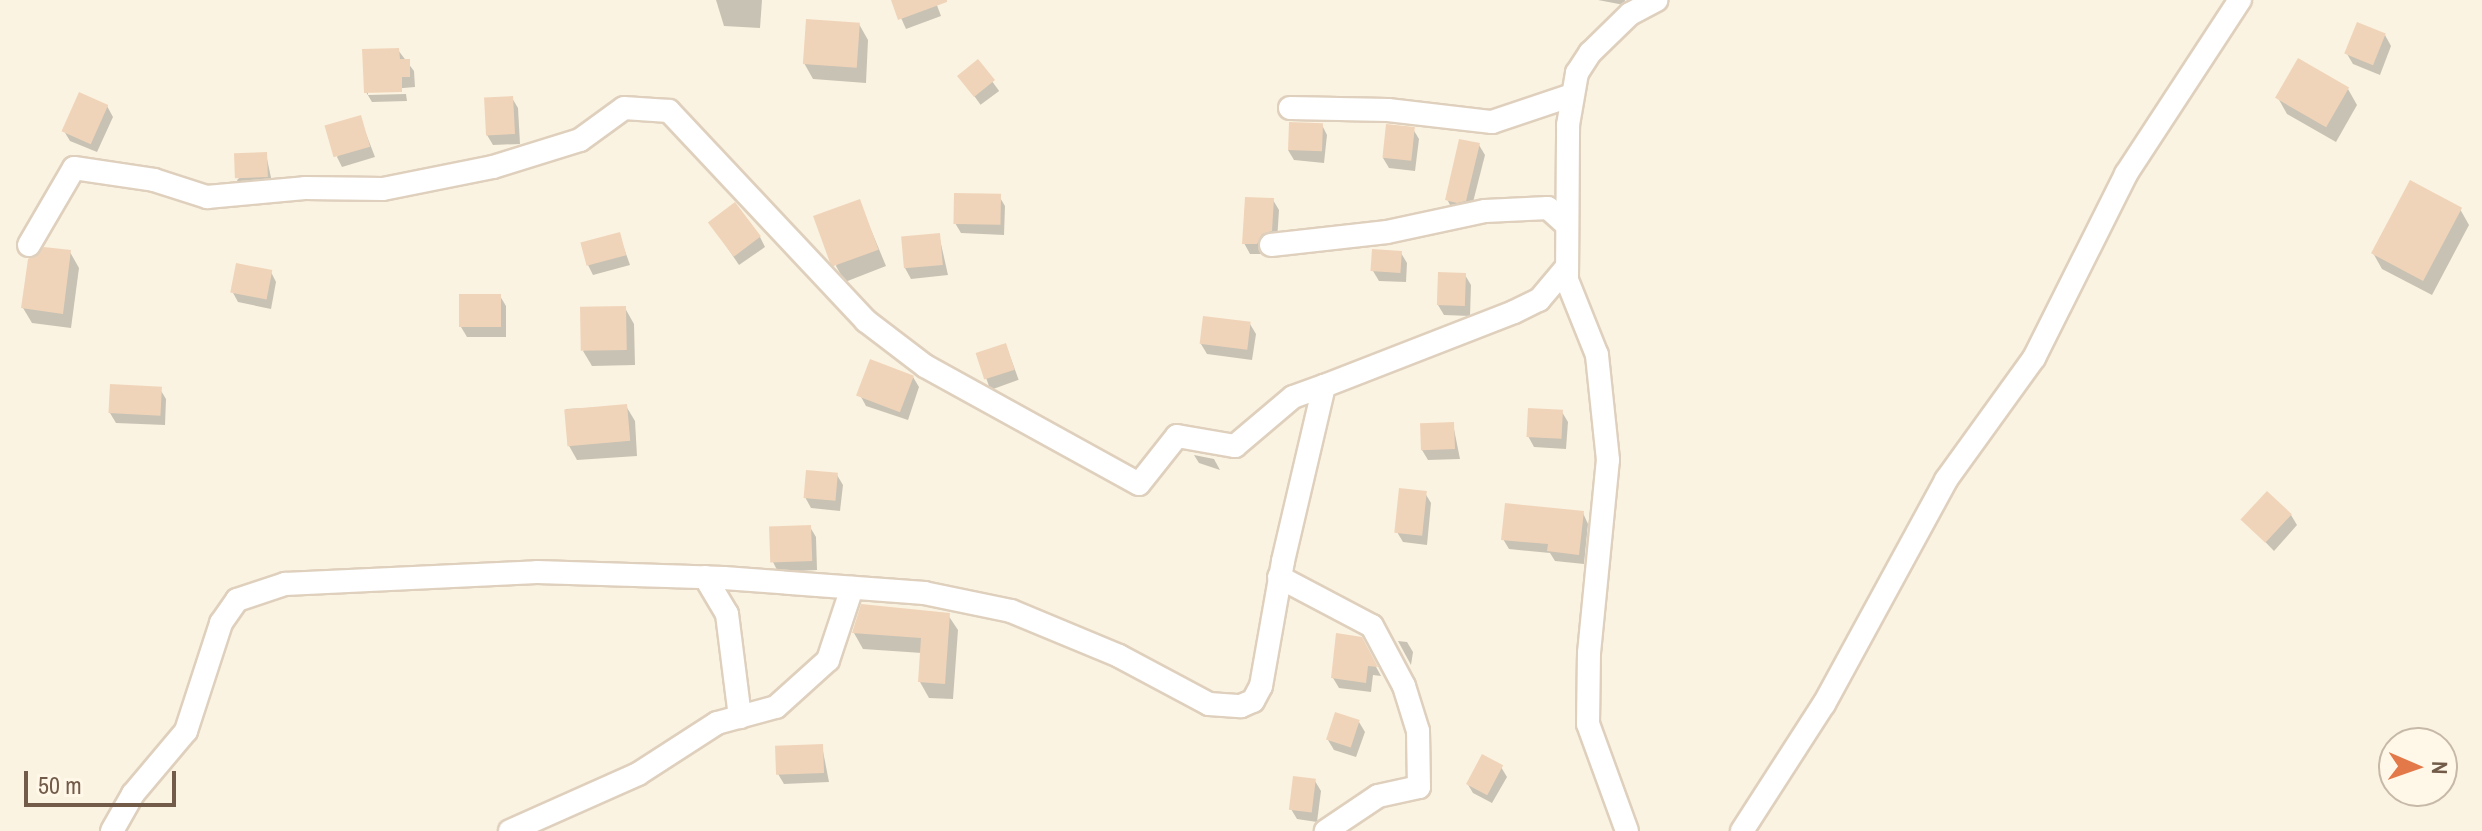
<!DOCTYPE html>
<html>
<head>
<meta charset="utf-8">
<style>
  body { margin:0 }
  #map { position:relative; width:2482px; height:831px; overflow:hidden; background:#fbf3e1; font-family:"Archivo Narrow",sans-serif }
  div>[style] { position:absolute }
  .shadow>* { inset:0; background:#0003; transform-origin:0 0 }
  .building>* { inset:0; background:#f0d4b9; transform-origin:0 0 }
  .roads { filter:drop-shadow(2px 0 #dfd0bd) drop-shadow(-2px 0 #dfd0bd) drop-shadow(0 2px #dfd0bd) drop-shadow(0 -2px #dfd0bd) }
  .minor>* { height:22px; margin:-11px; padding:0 11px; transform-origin:11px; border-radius:11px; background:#fff }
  span { translate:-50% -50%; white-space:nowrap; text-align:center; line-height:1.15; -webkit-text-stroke:6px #fff7e7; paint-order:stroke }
  .north { position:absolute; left:2378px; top:727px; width:80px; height:80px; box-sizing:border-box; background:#fff7e7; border:2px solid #c7b9a8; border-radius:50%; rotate:92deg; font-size:22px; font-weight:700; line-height:32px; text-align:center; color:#725b49 }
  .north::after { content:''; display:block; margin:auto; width:28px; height:36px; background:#e37849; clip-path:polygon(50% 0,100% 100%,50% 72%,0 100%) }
  .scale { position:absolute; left:24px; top:771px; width:152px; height:36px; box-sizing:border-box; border:4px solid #725b49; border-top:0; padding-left:10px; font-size:24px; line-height:28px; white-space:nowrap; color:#725b49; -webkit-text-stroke:6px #fff7e7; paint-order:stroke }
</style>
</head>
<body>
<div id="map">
  <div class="shadow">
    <div style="clip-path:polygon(716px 0,762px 0,760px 28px,724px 26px)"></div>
    <div style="clip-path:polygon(893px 0,935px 0,941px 16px,906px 29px)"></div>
    <div style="clip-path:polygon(1598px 0,1625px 0,1624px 5px)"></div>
    <div style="clip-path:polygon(859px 24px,868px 40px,866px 83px,813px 79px,804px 63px)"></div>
    <div style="clip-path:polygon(2385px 35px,2391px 46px,2380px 75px,2353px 64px,2347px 54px)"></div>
    <div style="clip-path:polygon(398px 50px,414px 71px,415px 87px,368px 91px,368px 95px,406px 94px,407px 101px,372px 102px,366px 92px)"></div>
    <div style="left:978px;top:62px;width:36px;height:23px;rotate:54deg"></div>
    <div style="clip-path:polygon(2348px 89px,2357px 105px,2336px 142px,2287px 114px,2278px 98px)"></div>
    <div style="clip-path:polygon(512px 98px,518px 108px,520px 144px,493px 145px,487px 135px)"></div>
    <div style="clip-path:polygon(107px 106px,113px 117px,97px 152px,70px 141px,64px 131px)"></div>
    <div style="clip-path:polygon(360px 118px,375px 157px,342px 167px,337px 157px)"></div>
    <div style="clip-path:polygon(1322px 125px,1327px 135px,1324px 163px,1294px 160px,1288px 150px)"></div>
    <div style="clip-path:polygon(1413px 129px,1419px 139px,1415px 171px,1389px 168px,1383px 158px)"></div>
    <div style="clip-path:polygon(1479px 145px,1485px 155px,1471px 210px,1452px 209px,1447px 199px)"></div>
    <div style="clip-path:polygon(266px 154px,273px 187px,242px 190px,237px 180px)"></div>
    <div style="clip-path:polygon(999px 196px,1005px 206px,1004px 235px,961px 233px,955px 223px)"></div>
    <div style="clip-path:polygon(1273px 200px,1279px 210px,1277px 241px,1267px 244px,1263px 254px,1250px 254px,1244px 243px)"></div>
    <div style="clip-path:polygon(859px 201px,886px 266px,845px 282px,836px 266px)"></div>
    <div style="clip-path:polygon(2460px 209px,2469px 225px,2432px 295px,2382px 269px,2373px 253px)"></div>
    <div style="clip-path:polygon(716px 231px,760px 237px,765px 247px,739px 265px)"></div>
    <div style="clip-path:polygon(619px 234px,630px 265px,593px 275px,588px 265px)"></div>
    <div style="clip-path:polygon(939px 235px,948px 275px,911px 279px,905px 268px)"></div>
    <div style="clip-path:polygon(70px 252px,79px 268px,71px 328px,32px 323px,23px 308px)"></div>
    <div style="clip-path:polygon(1401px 253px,1407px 263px,1406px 282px,1379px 281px,1373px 271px)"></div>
    <div style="clip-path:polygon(271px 272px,276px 282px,271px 309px,238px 302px,232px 291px)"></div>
    <div style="clip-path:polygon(1465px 275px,1471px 285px,1470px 316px,1444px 315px,1438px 305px)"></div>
    <div style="clip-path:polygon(500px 296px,506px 306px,506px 337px,467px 337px,461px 327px)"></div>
    <div style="clip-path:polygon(625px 308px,634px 324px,635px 365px,592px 366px,583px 351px)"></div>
    <div style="clip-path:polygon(1250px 324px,1256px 334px,1252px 360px,1207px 354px,1201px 344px)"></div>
    <div style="left:1006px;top:345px;width:37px;height:30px;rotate:70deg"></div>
    <div style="clip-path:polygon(913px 377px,919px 387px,908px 420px,866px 406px,860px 395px)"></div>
    <div style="clip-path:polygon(160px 389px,166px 399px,165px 425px,116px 423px,110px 413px)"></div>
    <div style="clip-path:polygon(626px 406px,635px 421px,637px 456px,577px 460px,568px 444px,566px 409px)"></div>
    <div style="clip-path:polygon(1562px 412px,1568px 422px,1566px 449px,1534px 447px,1528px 436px)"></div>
    <div style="clip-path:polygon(1453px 424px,1460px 459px,1428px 460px,1422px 450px)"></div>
    <div style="clip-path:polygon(1194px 455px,1214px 459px,1220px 470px,1199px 463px)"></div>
    <div style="clip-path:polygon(837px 475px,843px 485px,840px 511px,811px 508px,805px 497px)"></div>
    <div style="clip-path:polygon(1425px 493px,1431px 503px,1427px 545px,1403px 542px,1397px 532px)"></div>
    <div style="clip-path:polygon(1583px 513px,1588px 524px,1584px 564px,1555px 561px,1550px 553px,1509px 549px,1503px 539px)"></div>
    <div style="clip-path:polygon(2291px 515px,2297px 525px,2274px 551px,2244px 520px)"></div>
    <div style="clip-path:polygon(810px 527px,816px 537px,817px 570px,778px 572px,773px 562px)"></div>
    <div style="clip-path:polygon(863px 606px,948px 615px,958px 630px,953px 699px,929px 698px,920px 682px,922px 653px,863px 649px,854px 633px)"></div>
    <div style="clip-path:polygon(1361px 639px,1381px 676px,1373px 675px,1371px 692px,1339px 688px,1333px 678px)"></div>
    <div style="clip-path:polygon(1398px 641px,1407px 642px,1413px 652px,1411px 665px)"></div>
    <div style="clip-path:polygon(1359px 722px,1365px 732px,1356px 757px,1334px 750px,1328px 740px)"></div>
    <div style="clip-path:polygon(822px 746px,829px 782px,784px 784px,778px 774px)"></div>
    <div style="clip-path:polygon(1501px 767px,1507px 777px,1492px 803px,1473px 793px,1467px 783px)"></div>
    <div style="clip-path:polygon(1315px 781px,1321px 791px,1317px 822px,1297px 819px,1291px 809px)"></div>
  </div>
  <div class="building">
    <div style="clip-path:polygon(891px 0,947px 0,947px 2px,898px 20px)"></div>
    <div style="left:806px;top:19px;width:54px;height:45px;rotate:4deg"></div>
    <div style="left:2357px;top:22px;width:31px;height:34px;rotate:22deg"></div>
    <div style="clip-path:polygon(399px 48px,400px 59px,410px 59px,410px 77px,402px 77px,402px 92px,364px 93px,362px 49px)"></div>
    <div style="left:2298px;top:58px;width:59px;height:46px;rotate:30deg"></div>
    <div style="left:978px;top:59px;width:27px;height:27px;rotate:51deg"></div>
    <div style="left:79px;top:92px;width:32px;height:43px;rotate:24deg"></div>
    <div style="left:513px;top:96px;width:38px;height:29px;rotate:87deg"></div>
    <div style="left:361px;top:115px;width:33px;height:38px;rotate:74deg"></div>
    <div style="left:1289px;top:122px;width:34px;height:28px;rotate:2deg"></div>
    <div style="left:1386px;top:124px;width:29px;height:34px;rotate:6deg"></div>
    <div style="clip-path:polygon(1459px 139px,1480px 143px,1466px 201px,1457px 203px,1445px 200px)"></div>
    <div style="left:267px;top:152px;width:25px;height:33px;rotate:88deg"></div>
    <div style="left:2410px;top:180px;width:59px;height:83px;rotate:28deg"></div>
    <div style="left:954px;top:193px;width:47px;height:31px;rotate:1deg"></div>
    <div style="clip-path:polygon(1245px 197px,1274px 198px,1272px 231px,1262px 234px,1257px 244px,1242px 244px)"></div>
    <div style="left:860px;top:199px;width:54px;height:50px;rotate:70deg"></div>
    <div style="left:735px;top:202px;width:43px;height:34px;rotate:53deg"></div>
    <div style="left:620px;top:232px;width:24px;height:41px;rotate:75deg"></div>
    <div style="left:940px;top:233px;width:32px;height:39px;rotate:85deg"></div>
    <div style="clip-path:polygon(44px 247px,71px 250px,63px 314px,21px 308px,28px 259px)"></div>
    <div style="left:1372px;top:249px;width:30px;height:22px;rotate:4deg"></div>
    <div style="left:236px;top:263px;width:37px;height:30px;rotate:11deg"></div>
    <div style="left:1438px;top:272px;width:28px;height:33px;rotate:2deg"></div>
    <div style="left:459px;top:294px;width:42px;height:33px"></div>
    <div style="left:626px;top:306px;width:44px;height:46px;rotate:89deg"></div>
    <div style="left:1203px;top:316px;width:48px;height:28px;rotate:7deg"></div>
    <div style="left:1006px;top:343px;width:28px;height:32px;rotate:72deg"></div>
    <div style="left:870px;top:359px;width:47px;height:39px;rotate:21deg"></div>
    <div style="left:110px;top:384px;width:52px;height:29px;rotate:3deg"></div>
    <div style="left:627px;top:404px;width:37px;height:63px;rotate:85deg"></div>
    <div style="left:1528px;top:408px;width:35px;height:29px;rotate:3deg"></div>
    <div style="left:1454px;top:422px;width:27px;height:34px;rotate:88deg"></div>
    <div style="left:806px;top:470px;width:32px;height:28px;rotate:5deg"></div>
    <div style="left:1399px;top:488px;width:28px;height:45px;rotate:6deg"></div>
    <div style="left:2267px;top:491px;width:34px;height:39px;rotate:43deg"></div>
    <div style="clip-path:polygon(1505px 503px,1584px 511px,1579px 555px,1547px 551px,1548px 544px,1501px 540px)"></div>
    <div style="left:811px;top:525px;width:36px;height:42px;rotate:88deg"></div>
    <div style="clip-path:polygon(861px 604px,950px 613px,945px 684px,918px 682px,921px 638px,852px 633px)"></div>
    <div style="clip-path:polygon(1336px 633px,1362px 637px,1378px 667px,1368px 666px,1366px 683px,1331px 678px)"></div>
    <div style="left:1335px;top:712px;width:26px;height:29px;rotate:18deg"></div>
    <div style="left:823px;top:744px;width:29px;height:48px;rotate:88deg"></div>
    <div style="left:1482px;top:754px;width:24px;height:34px;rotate:28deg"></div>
    <div style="left:1293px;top:776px;width:23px;height:34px;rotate:7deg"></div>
  </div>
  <div class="roads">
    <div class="minor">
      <div style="left:1290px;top:108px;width:98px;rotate:1.2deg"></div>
      <div style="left:1388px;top:110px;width:105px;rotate:6.6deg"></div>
      <div style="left:1492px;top:122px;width:84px;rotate:-18.6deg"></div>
      <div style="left:29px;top:245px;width:89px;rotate:-59.7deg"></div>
      <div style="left:74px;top:168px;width:81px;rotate:8.5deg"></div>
      <div style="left:154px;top:180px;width:56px;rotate:17.8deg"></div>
      <div style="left:207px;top:197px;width:98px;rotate:-5.2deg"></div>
      <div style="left:305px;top:188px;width:78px;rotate:0.7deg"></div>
      <div style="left:383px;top:189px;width:112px;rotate:-11.3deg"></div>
      <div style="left:493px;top:167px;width:91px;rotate:-17.2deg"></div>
      <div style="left:580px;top:140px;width:54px;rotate:-36deg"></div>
      <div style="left:624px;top:108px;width:45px;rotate:3.8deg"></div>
      <div style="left:669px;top:111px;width:288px;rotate:46.8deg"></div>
      <div style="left:866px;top:321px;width:74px;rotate:37.3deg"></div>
      <div style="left:925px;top:366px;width:244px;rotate:28.9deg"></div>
      <div style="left:1139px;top:484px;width:61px;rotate:-51.6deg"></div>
      <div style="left:1177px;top:436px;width:59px;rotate:9.8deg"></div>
      <div style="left:1235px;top:446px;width:76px;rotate:-40.2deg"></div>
      <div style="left:1293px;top:397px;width:33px;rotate:-20deg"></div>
      <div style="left:1271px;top:245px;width:117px;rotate:-6.4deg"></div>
      <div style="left:1387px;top:232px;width:100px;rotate:-12.1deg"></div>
      <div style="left:1485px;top:211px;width:63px;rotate:-2.7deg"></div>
      <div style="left:1548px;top:208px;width:24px;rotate:42deg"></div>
      <div style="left:705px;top:577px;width:43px;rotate:59.3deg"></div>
      <div style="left:727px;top:614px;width:104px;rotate:82.8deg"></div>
      <div style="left:1279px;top:577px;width:105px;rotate:27.8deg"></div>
      <div style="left:1372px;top:626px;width:68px;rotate:61.9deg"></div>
      <div style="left:1404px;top:686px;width:47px;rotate:72.7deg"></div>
      <div style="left:1418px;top:731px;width:56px;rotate:89deg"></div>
      <div style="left:1419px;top:787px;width:42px;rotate:167.6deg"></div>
      <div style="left:1378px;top:796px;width:63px;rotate:146.1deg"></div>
      <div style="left:112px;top:831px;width:43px;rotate:-60.4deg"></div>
      <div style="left:133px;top:794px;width:82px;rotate:-49.9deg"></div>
      <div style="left:186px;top:731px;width:114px;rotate:-72deg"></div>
      <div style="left:221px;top:623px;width:28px;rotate:-55deg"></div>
      <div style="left:237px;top:600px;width:51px;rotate:-18.4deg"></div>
      <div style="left:285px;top:584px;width:252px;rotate:-2.7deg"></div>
      <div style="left:537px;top:572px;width:187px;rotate:1.8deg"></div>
      <div style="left:724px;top:578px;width:201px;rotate:4.3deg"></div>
      <div style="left:924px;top:593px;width:89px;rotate:11.7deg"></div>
      <div style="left:1011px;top:611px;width:117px;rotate:22.6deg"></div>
      <div style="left:1119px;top:656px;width:102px;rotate:28.1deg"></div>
      <div style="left:1209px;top:704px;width:32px;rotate:4deg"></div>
      <div style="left:1241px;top:706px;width:13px;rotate:-23deg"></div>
      <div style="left:1253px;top:701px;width:17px;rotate:-62deg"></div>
      <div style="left:1261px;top:686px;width:127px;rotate:-80deg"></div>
      <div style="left:1283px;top:561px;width:180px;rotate:-76.8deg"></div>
      <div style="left:1324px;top:386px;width:204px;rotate:-21.3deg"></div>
      <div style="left:1514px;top:312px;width:28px;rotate:-26deg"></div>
      <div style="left:1539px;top:300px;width:42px;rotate:-49.8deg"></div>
      <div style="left:510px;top:831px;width:140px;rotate:-24deg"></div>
      <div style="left:638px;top:774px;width:94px;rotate:-32.8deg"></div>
      <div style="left:717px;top:723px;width:61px;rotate:-15.2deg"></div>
      <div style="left:776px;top:707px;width:70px;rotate:-42.1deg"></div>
      <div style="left:828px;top:660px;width:76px;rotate:-71.6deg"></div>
      <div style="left:1627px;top:831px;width:114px;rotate:-110deg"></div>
      <div style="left:1588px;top:724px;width:71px;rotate:-89.2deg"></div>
      <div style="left:1589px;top:653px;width:194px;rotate:-84.4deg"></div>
      <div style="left:1608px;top:460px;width:106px;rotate:-96deg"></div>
      <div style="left:1597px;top:355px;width:81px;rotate:-111.8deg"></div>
      <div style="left:1567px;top:280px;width:155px;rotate:-89.6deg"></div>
      <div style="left:1568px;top:125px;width:53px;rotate:-80.2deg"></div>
      <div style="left:1577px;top:73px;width:24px;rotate:-57deg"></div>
      <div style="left:1590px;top:53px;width:56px;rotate:-44.3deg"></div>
      <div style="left:1630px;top:14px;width:30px;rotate:-28deg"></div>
      <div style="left:1742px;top:831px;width:151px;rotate:-57.2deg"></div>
      <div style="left:1824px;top:704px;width:255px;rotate:-61.4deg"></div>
      <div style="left:1946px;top:480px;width:150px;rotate:-54.2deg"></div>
      <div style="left:2034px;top:358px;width:206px;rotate:-63.4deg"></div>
      <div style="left:2126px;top:174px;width:208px;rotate:-56.8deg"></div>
    </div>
  </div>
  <div class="north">N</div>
  <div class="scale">50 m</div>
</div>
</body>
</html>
